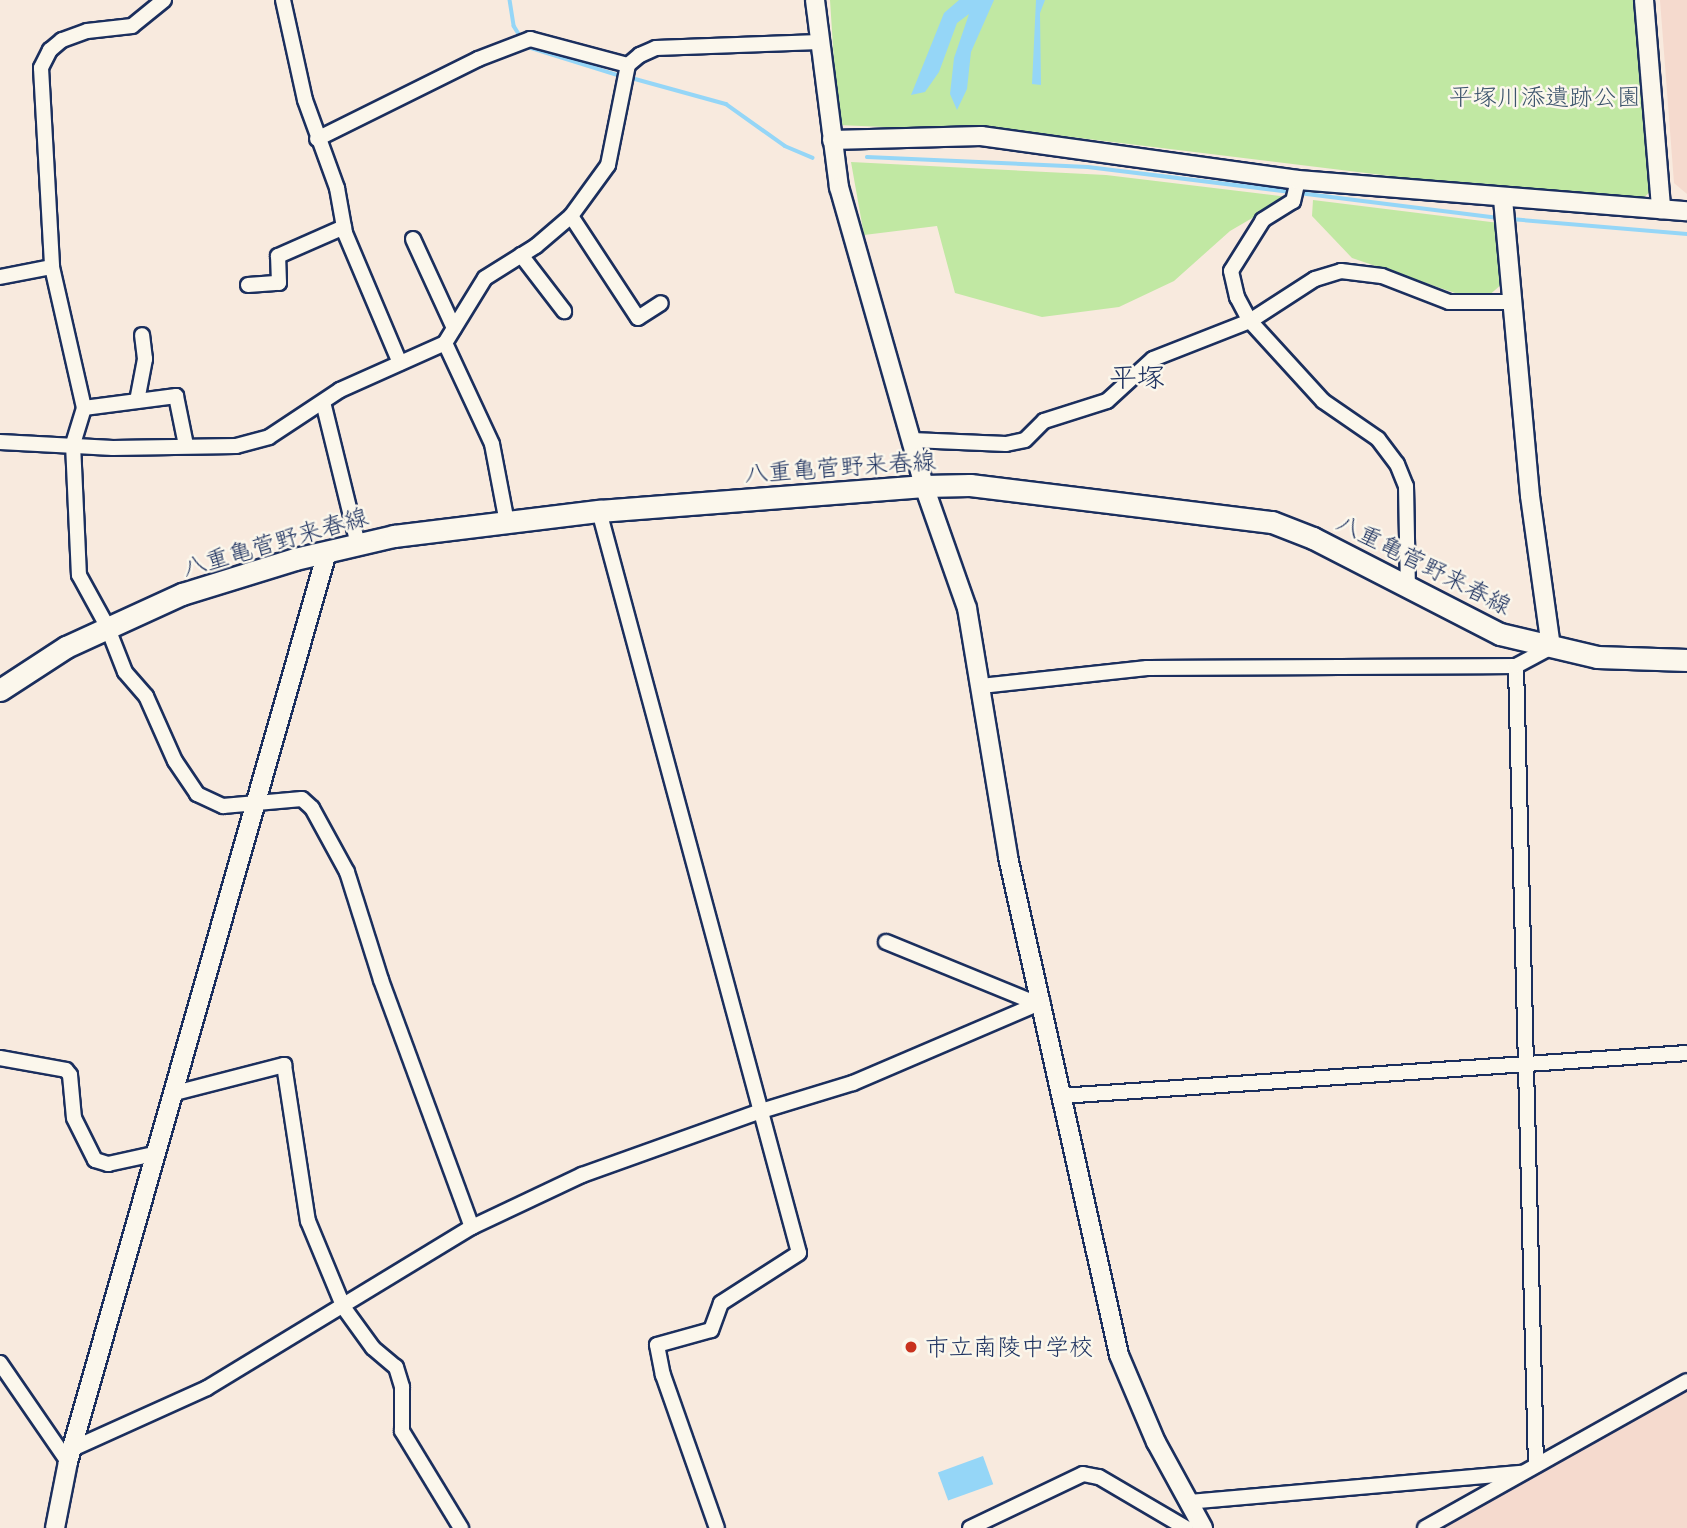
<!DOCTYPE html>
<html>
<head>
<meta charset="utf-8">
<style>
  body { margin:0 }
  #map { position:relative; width:1687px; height:1528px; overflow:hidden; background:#f8eade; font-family:Itim,"Klee One",sans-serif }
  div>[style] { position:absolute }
  .built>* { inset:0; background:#f5dace }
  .green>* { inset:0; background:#c1e8a3 }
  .water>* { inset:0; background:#95d6f7; transform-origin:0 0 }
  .stream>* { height:3.5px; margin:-1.75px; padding:0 1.75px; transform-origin:1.75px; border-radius:1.75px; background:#95d6f7 }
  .roads { filter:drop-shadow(2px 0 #1b2f5e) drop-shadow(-2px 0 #1b2f5e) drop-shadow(0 2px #1b2f5e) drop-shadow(0 -2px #1b2f5e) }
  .minor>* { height:14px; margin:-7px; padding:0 7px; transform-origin:7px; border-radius:7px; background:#fbf7ec }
  .tertiary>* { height:18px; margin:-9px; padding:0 9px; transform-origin:9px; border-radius:9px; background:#fbf7ec }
  .secondary>* { height:21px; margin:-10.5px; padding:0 10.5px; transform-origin:10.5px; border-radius:10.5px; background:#fbf7ec }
  .dots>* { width:19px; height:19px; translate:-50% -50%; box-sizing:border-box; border:4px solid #fbf7ec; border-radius:50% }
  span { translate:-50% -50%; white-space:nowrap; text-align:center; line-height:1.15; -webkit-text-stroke:5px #fbf7ec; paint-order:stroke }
  .park-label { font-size:24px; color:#3c546c }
  .street-label { font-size:24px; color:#1b2f5e }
  .poi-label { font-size:24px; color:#1b2f5e }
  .left { translate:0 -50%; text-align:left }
  .quarter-label { font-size:28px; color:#1b2f5e }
</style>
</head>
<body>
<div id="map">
  <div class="built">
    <div style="clip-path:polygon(1660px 0,1687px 0,1687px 194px,1674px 183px)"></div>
    <div style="clip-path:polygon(1687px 1388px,1687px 1528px,1432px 1528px)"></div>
  </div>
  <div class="green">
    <div style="clip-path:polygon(830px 0,1636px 0,1651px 191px,1641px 200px,1521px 192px,1047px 134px,838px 125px)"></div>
    <div style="clip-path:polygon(851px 162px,1106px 175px,1288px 197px,1230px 231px,1174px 281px,1119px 307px,1042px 317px,955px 293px,937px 226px,864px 235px)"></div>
    <div style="clip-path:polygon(1313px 200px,1499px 223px,1502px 284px,1487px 297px,1458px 294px,1352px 258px,1312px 216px)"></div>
  </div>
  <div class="water">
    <div style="clip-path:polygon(959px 0,994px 0,971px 52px,967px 89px,957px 110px,950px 94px,954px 58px,969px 14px,957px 23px,939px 72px,925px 92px,911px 95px,944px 13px)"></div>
    <div style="clip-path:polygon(1036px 0,1045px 0,1040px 13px,1041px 85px,1032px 84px)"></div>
    <div style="left:983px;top:1456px;width:30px;height:48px;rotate:70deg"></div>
  </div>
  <div class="stream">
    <div style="left:510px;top:0;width:26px;rotate:81deg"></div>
    <div style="left:514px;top:26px;width:15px;rotate:58deg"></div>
    <div style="left:525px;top:46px;width:101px;rotate:17.4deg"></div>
    <div style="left:628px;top:77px;width:102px;rotate:15.4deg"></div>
    <div style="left:726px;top:104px;width:72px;rotate:35.4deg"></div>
    <div style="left:785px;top:146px;width:30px;rotate:23deg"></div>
    <div style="left:867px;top:157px;width:221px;rotate:2.6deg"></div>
    <div style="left:1088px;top:167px;width:206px;rotate:7deg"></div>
    <div style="left:1299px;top:193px;width:203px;rotate:7.1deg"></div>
    <div style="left:1511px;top:219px;width:177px;rotate:4.9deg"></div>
  </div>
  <div class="roads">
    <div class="minor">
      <div style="left:164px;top:0;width:41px;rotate:140.9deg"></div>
      <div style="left:132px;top:26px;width:45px;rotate:173.7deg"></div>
      <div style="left:87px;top:31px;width:27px;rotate:160deg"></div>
      <div style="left:62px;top:40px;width:16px;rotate:140deg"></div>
      <div style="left:50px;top:50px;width:20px;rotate:117deg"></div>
      <div style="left:41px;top:68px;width:199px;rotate:86.8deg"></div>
      <div style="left:52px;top:267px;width:145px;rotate:77.2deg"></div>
      <div style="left:84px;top:408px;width:38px;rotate:107deg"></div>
      <div style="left:73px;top:444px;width:131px;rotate:87.4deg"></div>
      <div style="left:79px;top:575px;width:58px;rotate:61.2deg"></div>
      <div style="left:107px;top:626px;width:49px;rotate:68.6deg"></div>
      <div style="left:125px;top:672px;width:32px;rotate:49deg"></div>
      <div style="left:146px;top:696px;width:71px;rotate:66deg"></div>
      <div style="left:175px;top:761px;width:40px;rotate:56deg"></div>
      <div style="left:197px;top:794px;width:29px;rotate:25deg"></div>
      <div style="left:223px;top:806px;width:79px;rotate:-5.1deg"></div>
      <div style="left:302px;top:799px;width:13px;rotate:42deg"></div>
      <div style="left:312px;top:808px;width:73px;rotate:61.3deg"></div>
      <div style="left:347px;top:872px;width:113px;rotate:72.5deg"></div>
      <div style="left:381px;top:980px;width:263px;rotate:69.8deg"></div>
      <div style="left:283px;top:0;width:102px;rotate:77.6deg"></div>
      <div style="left:305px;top:100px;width:94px;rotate:70deg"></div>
      <div style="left:337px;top:188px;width:46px;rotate:79.9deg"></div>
      <div style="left:345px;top:233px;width:141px;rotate:67.1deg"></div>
      <div style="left:317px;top:139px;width:180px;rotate:-26.4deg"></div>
      <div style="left:478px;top:59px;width:56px;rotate:-21deg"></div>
      <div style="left:530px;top:39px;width:101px;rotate:14.9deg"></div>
      <div style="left:1298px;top:180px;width:22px;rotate:103deg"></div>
      <div style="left:1293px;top:201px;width:36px;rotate:148deg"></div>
      <div style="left:1263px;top:220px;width:60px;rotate:122.1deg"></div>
      <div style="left:1231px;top:271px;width:27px;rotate:77deg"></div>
      <div style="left:1237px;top:297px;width:27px;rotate:62deg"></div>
      <div style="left:1250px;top:321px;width:77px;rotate:-32.9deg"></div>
      <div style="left:1315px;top:279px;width:27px;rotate:-17deg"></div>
      <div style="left:1341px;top:271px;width:41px;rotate:7deg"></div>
      <div style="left:1382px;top:276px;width:72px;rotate:21.2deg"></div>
      <div style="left:1449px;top:302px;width:61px"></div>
      <div style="left:571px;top:216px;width:122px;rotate:56.7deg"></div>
      <div style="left:638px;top:318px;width:27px;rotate:-33deg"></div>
      <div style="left:413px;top:239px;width:98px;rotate:65.3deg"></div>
      <div style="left:521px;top:255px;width:71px;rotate:52.5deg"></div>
      <div style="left:0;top:277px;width:53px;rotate:-10.9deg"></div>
      <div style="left:248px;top:285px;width:31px;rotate:-4deg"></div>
      <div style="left:279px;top:283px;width:27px;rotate:-92deg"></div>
      <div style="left:278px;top:256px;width:72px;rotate:-23.7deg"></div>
      <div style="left:445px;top:343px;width:111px;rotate:65deg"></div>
      <div style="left:492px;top:444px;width:80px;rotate:79.2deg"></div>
      <div style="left:137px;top:401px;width:43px;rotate:-79.2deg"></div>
      <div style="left:145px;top:359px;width:24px;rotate:-97deg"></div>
      <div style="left:323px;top:402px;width:147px;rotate:76.2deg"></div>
      <div style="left:84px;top:408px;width:93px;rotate:-7.4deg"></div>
      <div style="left:176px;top:396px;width:50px;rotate:78.5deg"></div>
      <div style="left:912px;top:440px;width:94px;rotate:2.4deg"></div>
      <div style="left:1006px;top:444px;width:19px;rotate:-12deg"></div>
      <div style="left:1025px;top:440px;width:27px;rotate:-45deg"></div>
      <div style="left:1044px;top:421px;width:66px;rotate:-17.6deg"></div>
      <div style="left:1107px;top:401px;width:62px;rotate:-42.4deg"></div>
      <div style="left:1153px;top:359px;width:104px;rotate:-21.4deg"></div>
      <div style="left:1250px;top:321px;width:108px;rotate:47.6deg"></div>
      <div style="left:1323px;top:401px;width:67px;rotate:34.6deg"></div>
      <div style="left:1378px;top:439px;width:31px;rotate:53deg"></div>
      <div style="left:1397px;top:464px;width:24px;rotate:68deg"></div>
      <div style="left:1406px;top:486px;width:103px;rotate:88.9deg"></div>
      <div style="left:0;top:442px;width:113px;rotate:3deg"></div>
      <div style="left:113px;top:448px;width:123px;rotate:-0.9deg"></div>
      <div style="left:236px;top:446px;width:34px;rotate:-15deg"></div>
      <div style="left:269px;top:437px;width:85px;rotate:-33.5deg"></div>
      <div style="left:340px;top:390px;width:115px;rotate:-24.1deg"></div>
      <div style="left:445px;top:343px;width:76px;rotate:-58.4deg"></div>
      <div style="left:485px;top:278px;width:60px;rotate:-32.1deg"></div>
      <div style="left:536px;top:246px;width:46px;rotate:-40.6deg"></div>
      <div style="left:571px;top:216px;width:63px;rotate:-54deg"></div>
      <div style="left:608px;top:165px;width:102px;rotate:-78.7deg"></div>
      <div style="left:628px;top:65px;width:16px;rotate:-40deg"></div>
      <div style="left:640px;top:55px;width:17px;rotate:-24deg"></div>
      <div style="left:656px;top:48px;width:163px;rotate:-2.1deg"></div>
      <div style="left:599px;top:511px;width:768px;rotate:74.91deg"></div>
      <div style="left:799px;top:1253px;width:93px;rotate:147.3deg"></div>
      <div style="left:721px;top:1303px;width:29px;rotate:110deg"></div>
      <div style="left:711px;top:1330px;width:56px;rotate:164.5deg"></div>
      <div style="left:657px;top:1345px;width:31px;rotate:79deg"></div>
      <div style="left:663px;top:1375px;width:162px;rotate:70.6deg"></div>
      <div style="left:1516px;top:666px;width:799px;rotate:88.57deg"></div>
      <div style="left:981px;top:686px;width:167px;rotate:-6.2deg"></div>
      <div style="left:1147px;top:668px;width:369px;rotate:-0.3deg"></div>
      <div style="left:1516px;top:666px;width:40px;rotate:-28deg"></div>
      <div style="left:886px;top:942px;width:164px;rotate:22.2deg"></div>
      <div style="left:0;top:1058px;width:67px;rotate:10.3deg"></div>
      <div style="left:66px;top:1070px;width:6px;rotate:51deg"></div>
      <div style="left:70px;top:1075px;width:43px;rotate:84.7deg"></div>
      <div style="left:74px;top:1118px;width:47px;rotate:63.4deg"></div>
      <div style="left:95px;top:1160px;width:14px;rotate:17deg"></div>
      <div style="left:108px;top:1164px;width:51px;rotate:-12.4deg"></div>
      <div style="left:175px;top:1093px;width:113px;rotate:-14.4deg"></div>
      <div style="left:284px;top:1065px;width:158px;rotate:81.3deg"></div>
      <div style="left:308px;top:1221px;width:94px;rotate:67.5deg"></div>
      <div style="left:344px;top:1308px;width:49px;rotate:54.1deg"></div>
      <div style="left:373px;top:1348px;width:30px;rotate:40deg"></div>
      <div style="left:396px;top:1367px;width:21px;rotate:73deg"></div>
      <div style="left:402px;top:1387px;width:44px;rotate:90deg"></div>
      <div style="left:402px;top:1431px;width:114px;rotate:58.7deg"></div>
      <div style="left:1061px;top:1096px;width:627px;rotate:-3.93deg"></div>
      <div style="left:0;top:1363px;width:120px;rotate:55.5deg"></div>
      <div style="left:72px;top:1449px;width:148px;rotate:-24.3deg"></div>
      <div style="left:207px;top:1388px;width:310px;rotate:-31.3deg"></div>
      <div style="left:472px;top:1227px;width:122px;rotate:-25.3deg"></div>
      <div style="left:582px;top:1175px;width:187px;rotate:-19.7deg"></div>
      <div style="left:758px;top:1112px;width:99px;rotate:-17deg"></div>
      <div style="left:853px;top:1083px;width:206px;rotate:-23.2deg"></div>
      <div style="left:1188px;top:1502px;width:334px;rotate:-5deg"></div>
      <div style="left:970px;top:1528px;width:125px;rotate:-25.5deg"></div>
      <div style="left:1083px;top:1474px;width:16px;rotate:11deg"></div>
      <div style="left:1099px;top:1477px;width:101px;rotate:30.4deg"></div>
      <div style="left:1425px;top:1528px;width:300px;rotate:-29.3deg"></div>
    </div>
    <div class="tertiary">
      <div style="left:815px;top:0;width:189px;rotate:82.7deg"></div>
      <div style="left:839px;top:187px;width:311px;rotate:74.1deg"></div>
      <div style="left:924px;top:486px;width:129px;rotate:70.6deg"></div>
      <div style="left:967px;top:608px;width:252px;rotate:80.6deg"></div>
      <div style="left:1008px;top:857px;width:510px;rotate:77.43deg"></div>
      <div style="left:1119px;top:1355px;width:95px;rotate:67deg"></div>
      <div style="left:1156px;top:1442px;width:98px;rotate:61.3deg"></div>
      <div style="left:1644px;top:0;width:210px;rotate:85.3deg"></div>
      <div style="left:832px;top:140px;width:149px;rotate:-1.5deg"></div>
      <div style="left:981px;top:136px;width:320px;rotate:7.9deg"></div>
      <div style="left:1298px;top:180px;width:390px;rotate:4.6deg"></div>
      <div style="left:1503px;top:199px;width:298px;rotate:84.8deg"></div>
      <div style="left:1530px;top:496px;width:152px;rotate:82.1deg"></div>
      <div style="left:55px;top:1528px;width:67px;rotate:-78.9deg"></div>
      <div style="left:68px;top:1462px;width:946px;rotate:-74.11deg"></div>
    </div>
    <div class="secondary">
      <div style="left:0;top:690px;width:79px;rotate:-33.1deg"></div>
      <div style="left:66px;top:647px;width:128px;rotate:-24.6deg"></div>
      <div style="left:182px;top:594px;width:118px;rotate:-17.2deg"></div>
      <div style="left:295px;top:559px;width:102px;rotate:-13.1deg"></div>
      <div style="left:394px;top:536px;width:207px;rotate:-7deg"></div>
      <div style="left:599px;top:511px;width:326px;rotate:-4.4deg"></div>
      <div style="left:924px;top:486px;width:46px;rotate:-1.2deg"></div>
      <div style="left:970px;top:485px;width:304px;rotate:7deg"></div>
      <div style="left:1272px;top:522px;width:44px;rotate:21.3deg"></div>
      <div style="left:1313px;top:538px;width:210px;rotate:27.2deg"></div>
      <div style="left:1500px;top:634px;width:100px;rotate:13.3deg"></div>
      <div style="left:1597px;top:657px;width:90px;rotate:1.9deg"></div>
    </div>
  </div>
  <div class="dots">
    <div style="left:911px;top:1347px;background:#c8321e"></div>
  </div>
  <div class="park-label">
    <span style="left:1545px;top:97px">平塚川添遺跡公園</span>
  </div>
  <div class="street-label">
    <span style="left:840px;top:467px;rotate:-4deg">八重亀菅野来春線</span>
    <span style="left:275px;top:542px;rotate:-16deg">八重亀菅野来春線</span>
    <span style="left:1424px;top:564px;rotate:27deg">八重亀菅野来春線</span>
  </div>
  <div class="poi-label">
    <span class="left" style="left:925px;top:1347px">市立南陵中学校</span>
  </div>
  <div class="quarter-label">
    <span style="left:1137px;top:377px">平塚</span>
  </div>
</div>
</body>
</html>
